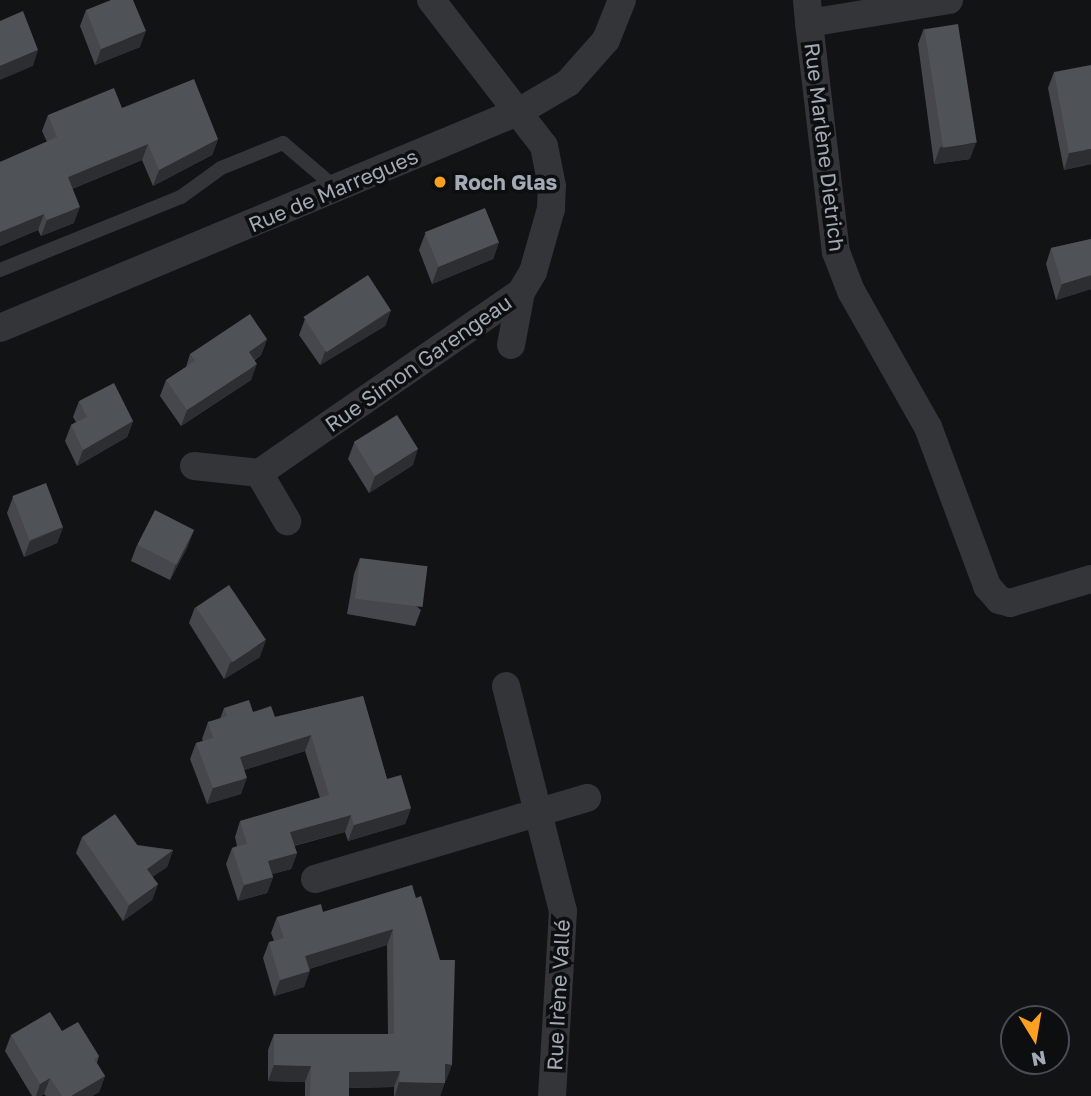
<!DOCTYPE html>
<html>
<head>
<meta charset="utf-8">
<style>
  body { margin:0 }
  #map { position:relative; width:1091px; height:1096px; overflow:hidden; background:#121314; font-family:"Golos Text",sans-serif }
  div>[style] { position:absolute }
  .lane>* { height:14px; margin:-7px; padding:0 7px; transform-origin:7px; border-radius:7px; background:#333539 }
  .street>* { height:28px; margin:-14px; padding:0 14px; transform-origin:14px; border-radius:14px; background:#333539 }
  .wall>* { inset:0; background:#45474c }
  .shaded-wall>* { inset:0; background:#2c2e31 }
  .building>* { inset:0; background:#4f5257; transform-origin:0 0 }
  .dots>* { width:19px; height:19px; translate:-50% -50%; box-sizing:border-box; border:4px solid #0d0e0f; border-radius:50% }
  span { translate:-50% -50%; white-space:nowrap; text-align:center; line-height:1.15; -webkit-text-stroke:7px #0d0e0f; paint-order:stroke }
  .street-label { font-size:21px; color:#a3aab6 }
  .poi-label { font-size:21px; color:#a3aab6; font-weight:700 }
  .left { translate:0 -50%; text-align:left }
  .north { position:absolute; left:1000px; top:1005px; width:70px; height:70px; box-sizing:border-box; background:#0d0e0f; border:2px solid #494c52; border-radius:50%; rotate:169deg; font-size:19px; font-weight:700; line-height:28px; text-align:center; color:#a3aab6 }
  .north::after { content:''; display:block; margin:auto; width:24px; height:32px; background:#fda021; clip-path:polygon(50% 0,100% 100%,50% 72%,0 100%) }
</style>
</head>
<body>
<div id="map">
  <div class="lane">
    <div style="left:0;top:270px;width:195px;rotate:-22deg"></div>
    <div style="left:181px;top:197px;width:49px;rotate:-35.9deg"></div>
    <div style="left:221px;top:168px;width:67px;rotate:-22deg"></div>
    <div style="left:283px;top:143px;width:71px;rotate:40.4deg"></div>
  </div>
  <div class="street">
    <div style="left:807px;top:0;width:23px;rotate:85deg"></div>
    <div style="left:809px;top:23px;width:142px;rotate:-9.3deg"></div>
    <div style="left:809px;top:23px;width:231px;rotate:83.3deg"></div>
    <div style="left:836px;top:252px;width:42px;rotate:69deg"></div>
    <div style="left:851px;top:291px;width:156px;rotate:60.5deg"></div>
    <div style="left:928px;top:427px;width:170px;rotate:69.6deg"></div>
    <div style="left:987px;top:586px;width:18px;rotate:49deg"></div>
    <div style="left:999px;top:600px;width:11px;rotate:15deg"></div>
    <div style="left:1010px;top:603px;width:84px;rotate:-16.5deg"></div>
    <div style="left:0;top:328px;width:563px;rotate:-22.65deg"></div>
    <div style="left:520px;top:111px;width:56px;rotate:-30.3deg"></div>
    <div style="left:568px;top:83px;width:57px;rotate:-48.5deg"></div>
    <div style="left:606px;top:40px;width:43px;rotate:-68.2deg"></div>
    <div style="left:511px;top:345px;width:54px;rotate:-79.3deg"></div>
    <div style="left:194px;top:466px;width:65px;rotate:6.1deg"></div>
    <div style="left:259px;top:473px;width:318px;rotate:-34.6deg"></div>
    <div style="left:521px;top:292px;width:23px;rotate:-59deg"></div>
    <div style="left:533px;top:272px;width:66px;rotate:-74.1deg"></div>
    <div style="left:551px;top:209px;width:23px;rotate:-88deg"></div>
    <div style="left:552px;top:186px;width:41px;rotate:-101.3deg"></div>
    <div style="left:544px;top:146px;width:185px;rotate:-127.7deg"></div>
    <div style="left:259px;top:473px;width:56px;rotate:59.7deg"></div>
    <div style="left:506px;top:686px;width:232px;rotate:75.8deg"></div>
    <div style="left:563px;top:911px;width:185px;rotate:93.4deg"></div>
    <div style="left:315px;top:879px;width:284px;rotate:-16.6deg"></div>
  </div>
  <div class="wall">
    <div style="clip-path:polygon(86px 10px,140px 47px,95px 65px,80px 26px)"></div>
    <div style="clip-path:polygon(924px 28px,970px 159px,934px 164px,918px 44px)"></div>
    <div style="clip-path:polygon(1054px 72px,1091px 164px,1064px 170px,1048px 88px)"></div>
    <div style="clip-path:polygon(48px 115px,218px 139px,212px 155px,153px 186px,142px 160px,72px 189px,74px 223px,41px 236px,38px 230px,0 246px,0 162px,47px 142px,42px 131px)"></div>
    <div style="clip-path:polygon(425px 234px,499px 242px,493px 259px,432px 284px,419px 250px)"></div>
    <div style="clip-path:polygon(1091px 239px,1091px 289px,1056px 300px,1046px 264px,1051px 248px)"></div>
    <div style="clip-path:polygon(391px 310px,385px 326px,320px 365px,299px 335px,305px 319px)"></div>
    <div style="clip-path:polygon(267px 339px,261px 355px,255px 360px,251px 380px,181px 426px,160px 396px,166px 380px,186px 367px,190px 354px)"></div>
    <div style="clip-path:polygon(79px 401px,133px 421px,127px 437px,77px 466px,65px 441px,71px 425px,76px 422px,73px 417px)"></div>
    <div style="clip-path:polygon(354px 443px,413px 465px,369px 493px,348px 459px)"></div>
    <div style="clip-path:polygon(13px 497px,63px 527px,57px 543px,24px 557px,7px 513px)"></div>
    <div style="clip-path:polygon(137px 545px,188px 546px,170px 580px,131px 561px)"></div>
    <div style="clip-path:polygon(360px 558px,421px 610px,415px 626px,347px 614px,354px 574px)"></div>
    <div style="clip-path:polygon(195px 607px,260px 657px,224px 679px,189px 623px)"></div>
    <div style="clip-path:polygon(363px 696px,387px 779px,411px 808px,405px 824px,348px 841px,345px 832px,294px 846px,297px 853px,291px 869px,272px 874px,273px 877px,267px 893px,238px 901px,226px 864px,232px 848px,237px 846px,235px 837px,240px 821px,320px 798px,305px 751px,244px 770px,241px 794px,207px 804px,190px 759px,196px 743px,203px 741px,202px 739px,208px 722px,220px 719px,224px 708px,253px 712px,275px 717px)"></div>
    <div style="clip-path:polygon(82px 837px,173px 850px,167px 867px,152px 877px,158px 884px,152px 900px,123px 921px,76px 853px)"></div>
    <div style="clip-path:polygon(412px 885px,446px 1081px,445px 1081px,440px 1096px,394px 1096px,394px 1087px,349px 1088px,348px 1096px,305px 1096px,305px 1082px,268px 1081px,268px 1050px,274px 1034px,388px 1034px,387px 945px,309px 969px,304px 987px,274px 996px,263px 958px,269px 942px,274px 941px,271px 933px,277px 917px,323px 912px)"></div>
    <div style="clip-path:polygon(62px 1031px,99px 1056px,97px 1063px,105px 1076px,99px 1092px,92px 1096px,46px 1096px,44px 1094px,41px 1096px,32px 1096px,5px 1051px,11px 1035px)"></div>
  </div>
  <div class="shaded-wall">
    <div style="clip-path:polygon(146px 31px,140px 47px,95px 65px,101px 49px)"></div>
    <div style="clip-path:polygon(38px 50px,33px 66px,0 80px,0 66px)"></div>
    <div style="clip-path:polygon(218px 139px,212px 155px,153px 186px,159px 170px)"></div>
    <div style="clip-path:polygon(976px 143px,970px 159px,934px 164px,940px 147px)"></div>
    <div style="clip-path:polygon(148px 144px,142px 160px,62px 193px,68px 177px)"></div>
    <div style="clip-path:polygon(1091px 149px,1091px 164px,1064px 170px,1069px 153px)"></div>
    <div style="clip-path:polygon(80px 207px,74px 223px,41px 236px,47px 220px)"></div>
    <div style="clip-path:polygon(44px 214px,38px 230px,0 246px,0 232px)"></div>
    <div style="clip-path:polygon(499px 242px,493px 259px,432px 284px,438px 267px)"></div>
    <div style="clip-path:polygon(1091px 275px,1091px 289px,1056px 300px,1062px 284px)"></div>
    <div style="clip-path:polygon(391px 310px,385px 326px,320px 365px,326px 349px)"></div>
    <div style="clip-path:polygon(267px 339px,261px 355px,243px 368px,249px 352px)"></div>
    <div style="clip-path:polygon(257px 364px,251px 380px,181px 426px,187px 410px)"></div>
    <div style="clip-path:polygon(133px 421px,127px 437px,77px 466px,83px 450px)"></div>
    <div style="clip-path:polygon(418px 449px,413px 465px,369px 493px,375px 476px)"></div>
    <div style="clip-path:polygon(63px 527px,57px 543px,24px 557px,30px 541px)"></div>
    <div style="clip-path:polygon(194px 530px,188px 546px,170px 580px,176px 564px)"></div>
    <div style="clip-path:polygon(266px 640px,260px 657px,224px 679px,230px 663px)"></div>
    <div style="clip-path:polygon(311px 735px,305px 751px,234px 773px,240px 757px)"></div>
    <div style="clip-path:polygon(247px 778px,241px 794px,207px 804px,213px 788px)"></div>
    <div style="clip-path:polygon(411px 808px,405px 824px,348px 841px,354px 825px)"></div>
    <div style="clip-path:polygon(351px 815px,345px 832px,284px 848px,290px 832px)"></div>
    <div style="clip-path:polygon(173px 850px,167px 867px,141px 885px,147px 869px)"></div>
    <div style="clip-path:polygon(297px 853px,291px 869px,262px 877px,268px 861px)"></div>
    <div style="clip-path:polygon(273px 877px,267px 893px,238px 901px,244px 885px)"></div>
    <div style="clip-path:polygon(158px 884px,152px 900px,123px 921px,129px 905px)"></div>
    <div style="clip-path:polygon(393px 929px,387px 945px,299px 972px,305px 956px)"></div>
    <div style="clip-path:polygon(310px 971px,304px 987px,274px 996px,280px 980px)"></div>
    <div style="clip-path:polygon(445px 1064px,452px 1065px,446px 1081px,440px 1080px)"></div>
    <div style="clip-path:polygon(274px 1065px,311px 1066px,305px 1082px,268px 1081px)"></div>
    <div style="clip-path:polygon(400px 1071px,394px 1087px,343px 1088px,349px 1072px)"></div>
    <div style="clip-path:polygon(105px 1076px,99px 1092px,92px 1096px,71px 1096px)"></div>
    <div style="clip-path:polygon(50px 1078px,44px 1094px,41px 1096px,36px 1096px,40px 1084px)"></div>
    <div style="clip-path:polygon(399px 1082px,445px 1083px,440px 1096px,395px 1096px)"></div>
  </div>
  <div class="building">
    <div style="clip-path:polygon(111px 0,133px 0,146px 31px,101px 49px,86px 10px)"></div>
    <div style="clip-path:polygon(23px 11px,38px 50px,0 66px,0 21px)"></div>
    <div style="left:958px;top:24px;width:120px;height:34px;rotate:81deg"></div>
    <div style="clip-path:polygon(1091px 65px,1091px 149px,1069px 153px,1054px 72px)"></div>
    <div style="clip-path:polygon(194px 79px,218px 139px,159px 170px,148px 144px,68px 177px,80px 207px,47px 220px,44px 214px,0 232px,0 162px,57px 137px,48px 115px,114px 88px,122px 108px)"></div>
    <div style="left:485px;top:208px;width:37px;height:65px;rotate:68deg"></div>
    <div style="clip-path:polygon(1091px 239px,1091px 275px,1062px 284px,1051px 248px)"></div>
    <div style="left:368px;top:275px;width:42px;height:77px;rotate:57deg"></div>
    <div style="clip-path:polygon(250px 314px,267px 339px,249px 352px,257px 364px,187px 410px,166px 380px,195px 361px,190px 354px)"></div>
    <div style="clip-path:polygon(114px 383px,133px 421px,83px 450px,71px 425px,87px 417px,79px 401px)"></div>
    <div style="left:397px;top:415px;width:40px;height:51px;rotate:58deg"></div>
    <div style="left:46px;top:483px;width:47px;height:36px;rotate:69deg"></div>
    <div style="left:155px;top:510px;width:44px;height:39px;rotate:27deg"></div>
    <div style="left:360px;top:558px;width:68px;height:41px;rotate:7deg"></div>
    <div style="left:229px;top:585px;width:66px;height:40px;rotate:56deg"></div>
    <div style="clip-path:polygon(363px 696px,387px 779px,401px 775px,411px 808px,354px 825px,351px 815px,290px 832px,297px 853px,268px 861px,273px 877px,244px 885px,232px 848px,247px 844px,240px 821px,329px 795px,311px 735px,240px 757px,247px 778px,213px 788px,196px 743px,213px 738px,208px 722px,227px 716px,224px 708px,249px 700px,253px 712px,271px 706px,275px 717px)"></div>
    <div style="clip-path:polygon(115px 814px,138px 846px,173px 850px,147px 869px,158px 884px,129px 905px,82px 837px)"></div>
    <div style="clip-path:polygon(412px 885px,416px 898px,421px 896px,440px 960px,455px 960px,452px 1065px,445px 1064px,445px 1083px,399px 1082px,400px 1071px,349px 1072px,349px 1096px,310px 1096px,311px 1066px,274px 1065px,274px 1034px,394px 1034px,393px 929px,305px 956px,310px 971px,280px 980px,269px 942px,284px 938px,277px 917px,321px 904px,323px 912px)"></div>
    <div style="clip-path:polygon(50px 1012px,62px 1031px,78px 1022px,99px 1056px,94px 1059px,105px 1076px,71px 1096px,62px 1096px,50px 1078px,40px 1084px,11px 1035px)"></div>
  </div>
  <div class="dots">
    <div style="left:440px;top:182px;background:#fda021"></div>
  </div>
  <div class="street-label">
    <span style="left:825px;top:147px;rotate:83deg">Rue Marlène Dietrich</span>
    <span style="left:333px;top:190px;rotate:-23deg">Rue de Marregues</span>
    <span style="left:418px;top:363px;rotate:-35deg">Rue Simon Garengeau</span>
    <span style="left:558px;top:995px;rotate:-87deg">Rue Irène Vallé</span>
  </div>
  <div class="poi-label">
    <span class="left" style="left:454px;top:182px">Roch Glas</span>
  </div>
  <div class="north">N</div>
</div>
</body>
</html>
